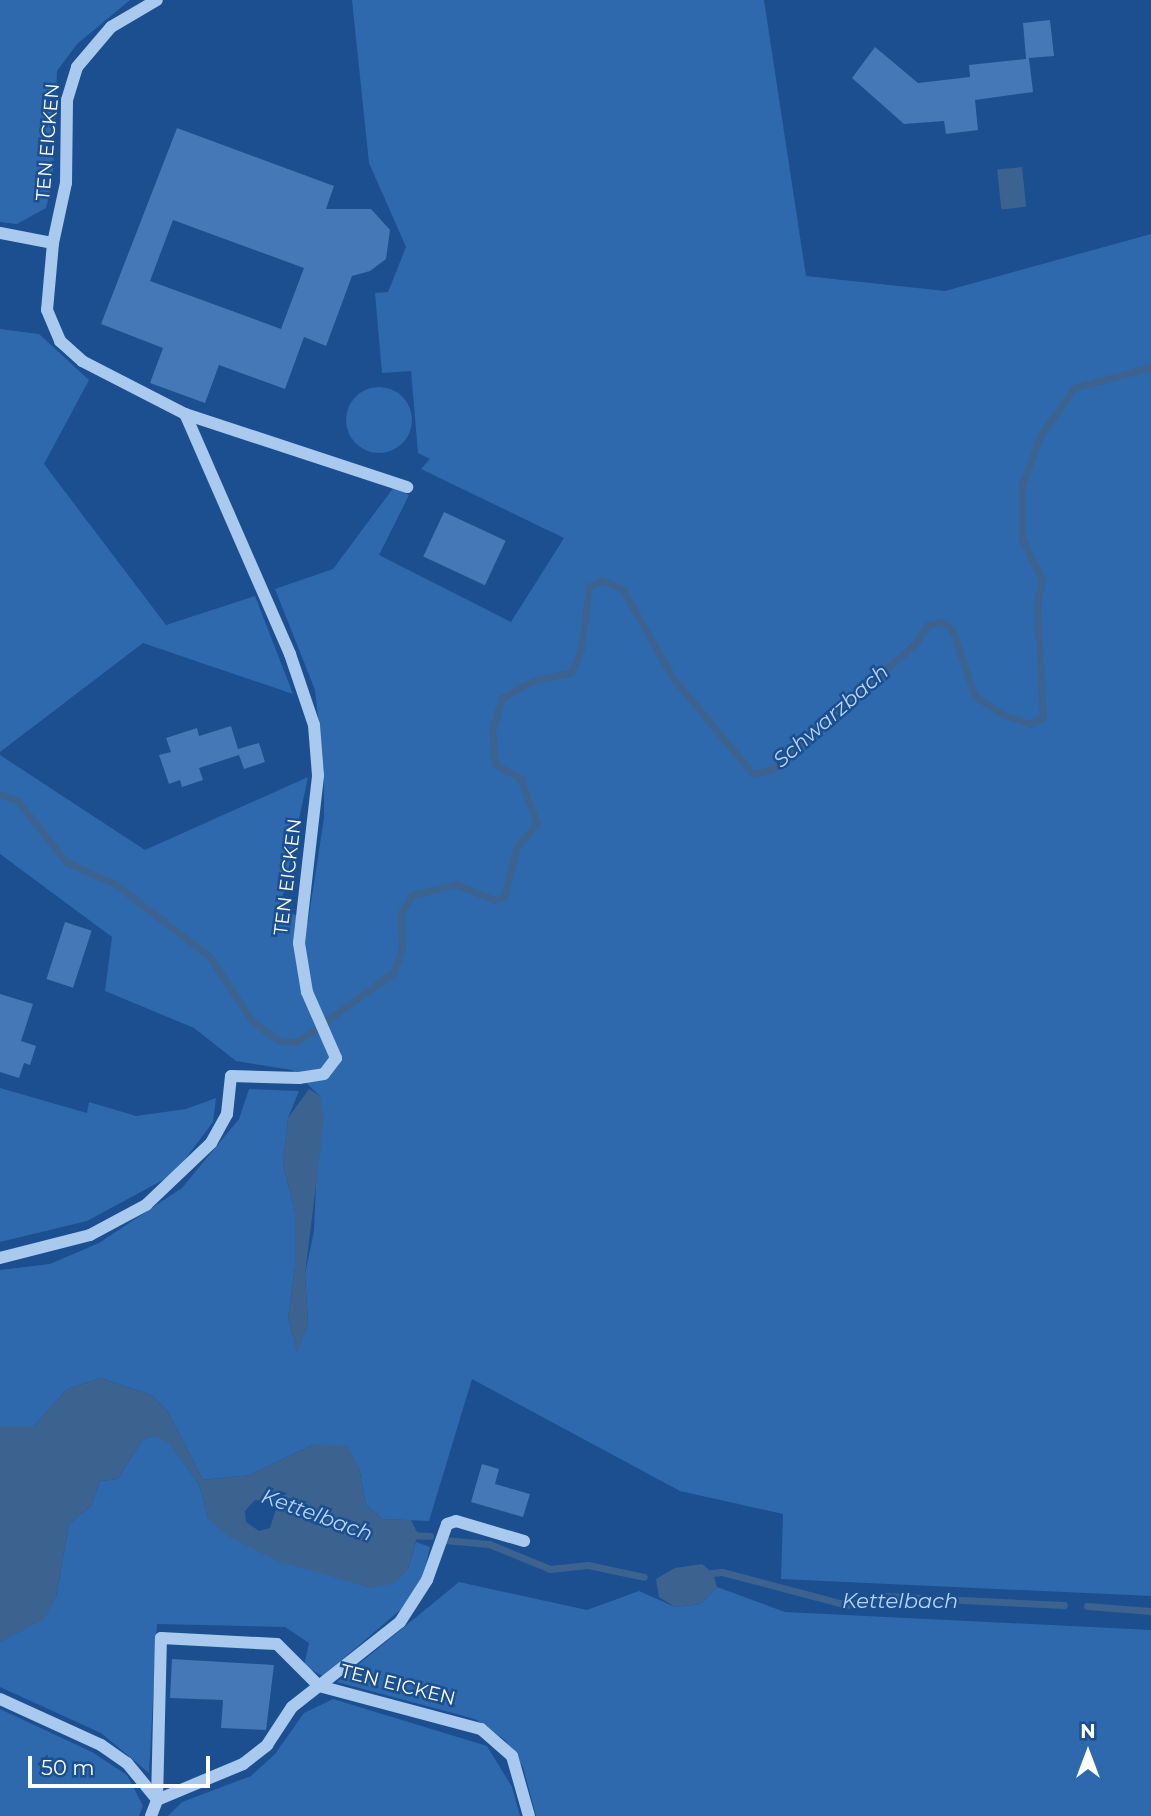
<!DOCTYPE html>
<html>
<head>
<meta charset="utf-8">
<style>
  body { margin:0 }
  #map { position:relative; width:1151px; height:1816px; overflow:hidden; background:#1b4f8f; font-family:Montserrat,sans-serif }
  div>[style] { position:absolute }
  .green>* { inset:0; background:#2e69ad }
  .round { border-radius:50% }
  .water>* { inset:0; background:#3c6290; transform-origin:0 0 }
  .stream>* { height:7px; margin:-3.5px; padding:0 3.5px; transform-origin:3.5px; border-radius:3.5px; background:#3c6290 }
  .building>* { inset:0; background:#4478b7; transform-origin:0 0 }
  .minor>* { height:12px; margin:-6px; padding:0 6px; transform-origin:6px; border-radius:6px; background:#a9c9ee }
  span { translate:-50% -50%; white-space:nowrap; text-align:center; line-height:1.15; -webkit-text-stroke:5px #1b4f8f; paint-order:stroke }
  .street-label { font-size:19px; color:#fff }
  .water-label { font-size:21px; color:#b5d3f5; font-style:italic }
  .north { position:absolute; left:1053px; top:1718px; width:70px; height:70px; -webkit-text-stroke:5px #1b4f8f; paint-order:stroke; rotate:0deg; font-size:19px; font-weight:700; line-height:28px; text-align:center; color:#fff }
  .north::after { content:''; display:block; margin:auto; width:24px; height:32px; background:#fff; clip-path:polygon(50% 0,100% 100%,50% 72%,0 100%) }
  .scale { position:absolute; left:28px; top:1756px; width:182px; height:32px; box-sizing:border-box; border:4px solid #fff; border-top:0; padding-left:9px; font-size:21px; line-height:24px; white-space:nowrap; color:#fff; -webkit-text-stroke:5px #1b4f8f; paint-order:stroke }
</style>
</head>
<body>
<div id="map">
  <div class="green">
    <div style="clip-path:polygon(0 0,130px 0,77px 44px,57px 71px,53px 179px,46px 208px,17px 224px,0 222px)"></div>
    <div style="clip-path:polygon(352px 0,764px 0,806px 276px,945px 291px,1151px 234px,1151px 1596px,781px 1579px,783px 1514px,680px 1491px,472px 1379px,429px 1521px,383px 1519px,366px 1505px,359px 1468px,314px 1444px,250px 1475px,203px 1480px,168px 1412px,151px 1395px,101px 1378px,67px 1389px,34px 1426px,0 1426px,0 1270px,50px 1264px,99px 1243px,182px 1188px,239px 1119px,249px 1089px,299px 1091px,288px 1118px,283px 1165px,295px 1211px,295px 1268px,288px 1318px,297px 1352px,308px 1323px,305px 1274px,314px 1231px,320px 1096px,292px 1070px,236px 1061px,194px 1028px,105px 991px,112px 937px,0 854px,0 755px,145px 850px,308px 777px,277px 923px,290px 912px,308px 922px,324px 818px,324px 771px,315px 690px,275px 589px,333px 569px,394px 487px,409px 495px,379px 555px,511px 622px,564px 538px,421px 469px,430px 459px,418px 453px,411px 371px,382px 373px,375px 293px,388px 292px,406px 247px,369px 163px)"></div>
    <div style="clip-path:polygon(0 329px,39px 334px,89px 380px,44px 464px,166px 625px,255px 596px,293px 694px,143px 643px,0 752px)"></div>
    <div class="round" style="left:346px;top:387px;width:66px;height:66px"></div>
    <div style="clip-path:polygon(0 1088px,87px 1113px,89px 1102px,136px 1116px,186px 1109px,216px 1098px,213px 1122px,174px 1174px,87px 1221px,0 1242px)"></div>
    <div style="clip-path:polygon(154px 1436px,168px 1441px,199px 1484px,208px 1518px,342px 1578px,372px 1588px,408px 1569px,416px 1542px,430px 1547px,423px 1576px,405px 1606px,323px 1676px,304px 1666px,309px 1643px,285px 1627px,157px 1624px,149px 1773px,101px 1733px,0 1687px,0 1642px,43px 1619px,56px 1597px,69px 1524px,91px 1506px,100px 1481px,118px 1479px,142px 1440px)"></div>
    <div style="clip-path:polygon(459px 1582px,587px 1610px,639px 1591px,675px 1607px,701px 1604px,717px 1587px,785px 1612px,1151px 1630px,1151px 1816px,536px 1816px,523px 1767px,505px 1740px,475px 1719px,337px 1682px)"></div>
    <div style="clip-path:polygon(333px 1699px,487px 1746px,512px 1787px,520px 1816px,168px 1816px,182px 1802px,251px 1776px,275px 1754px,304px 1713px)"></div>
    <div style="clip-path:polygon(0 1709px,92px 1752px,127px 1775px,143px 1806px,139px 1816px,0 1816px)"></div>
  </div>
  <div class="water">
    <div style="left:1022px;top:167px;width:40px;height:25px;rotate:84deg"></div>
    <div style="clip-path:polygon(309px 1089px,320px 1096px,324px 1120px,305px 1274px,308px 1323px,297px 1353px,288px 1318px,295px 1268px,295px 1211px,283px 1165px,288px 1118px)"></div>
    <div style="clip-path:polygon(evenodd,101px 1378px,151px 1395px,168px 1412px,203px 1480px,250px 1475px,314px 1444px,348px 1446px,359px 1468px,366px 1505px,383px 1519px,411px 1520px,418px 1534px,408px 1569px,395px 1583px,372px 1588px,277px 1561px,229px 1537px,208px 1518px,199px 1484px,168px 1442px,154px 1436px,142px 1440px,118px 1479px,100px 1481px,91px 1506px,69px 1524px,56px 1597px,44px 1619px,0 1642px,0 1426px,34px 1426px,67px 1389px,101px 1378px,255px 1500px,269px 1502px,276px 1509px,270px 1528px,259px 1531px,246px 1522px,245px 1511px,255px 1500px)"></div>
    <div style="clip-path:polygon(702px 1564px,713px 1573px,717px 1587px,701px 1604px,675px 1607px,659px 1597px,656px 1579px,675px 1568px)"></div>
  </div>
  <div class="stream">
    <div style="left:0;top:794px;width:19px;rotate:21deg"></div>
    <div style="left:18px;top:801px;width:78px;rotate:51.8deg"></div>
    <div style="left:66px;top:862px;width:54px;rotate:24.2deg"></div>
    <div style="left:115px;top:884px;width:118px;rotate:37.5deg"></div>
    <div style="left:209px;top:956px;width:78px;rotate:56.5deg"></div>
    <div style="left:252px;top:1021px;width:34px;rotate:36deg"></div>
    <div style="left:280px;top:1041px;width:17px;rotate:3deg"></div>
    <div style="left:297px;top:1042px;width:118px;rotate:-35.7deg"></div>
    <div style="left:393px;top:973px;width:27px;rotate:-70deg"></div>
    <div style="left:402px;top:948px;width:35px;rotate:-92deg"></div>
    <div style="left:401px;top:913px;width:21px;rotate:-59deg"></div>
    <div style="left:412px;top:895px;width:45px;rotate:-14deg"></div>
    <div style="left:456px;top:884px;width:41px;rotate:22.8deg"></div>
    <div style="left:494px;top:900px;width:10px;rotate:-17deg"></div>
    <div style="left:504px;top:897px;width:50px;rotate:-76.2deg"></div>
    <div style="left:516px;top:848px;width:33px;rotate:-50deg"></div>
    <div style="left:537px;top:823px;width:48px;rotate:-110.7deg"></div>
    <div style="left:520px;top:778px;width:29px;rotate:-151deg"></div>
    <div style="left:495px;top:764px;width:35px;rotate:-95deg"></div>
    <div style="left:492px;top:729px;width:33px;rotate:-72deg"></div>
    <div style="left:502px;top:698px;width:37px;rotate:-29deg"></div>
    <div style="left:534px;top:680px;width:38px;rotate:-11deg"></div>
    <div style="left:571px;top:673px;width:25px;rotate:-67deg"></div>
    <div style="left:581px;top:650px;width:64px;rotate:-82.8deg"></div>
    <div style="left:589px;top:587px;width:15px;rotate:-28deg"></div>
    <div style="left:602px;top:580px;width:23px;rotate:25deg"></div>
    <div style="left:623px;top:590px;width:101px;rotate:60.4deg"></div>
    <div style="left:673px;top:678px;width:125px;rotate:50.2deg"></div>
    <div style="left:753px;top:774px;width:18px;rotate:-13deg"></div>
    <div style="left:771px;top:770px;width:191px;rotate:-41.2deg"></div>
    <div style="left:915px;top:644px;width:23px;rotate:-56deg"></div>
    <div style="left:928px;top:625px;width:14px;rotate:-12deg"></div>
    <div style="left:942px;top:622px;width:14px;rotate:39deg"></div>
    <div style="left:953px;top:631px;width:67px;rotate:71.8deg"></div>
    <div style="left:974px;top:695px;width:36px;rotate:34deg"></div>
    <div style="left:1004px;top:715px;width:28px;rotate:19deg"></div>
    <div style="left:1030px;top:724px;width:15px;rotate:-28deg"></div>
    <div style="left:1043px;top:717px;width:112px;rotate:-93.1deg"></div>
    <div style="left:1037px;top:605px;width:25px;rotate:-79deg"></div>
    <div style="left:1042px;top:580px;width:47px;rotate:-115.5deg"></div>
    <div style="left:1022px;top:538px;width:52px;rotate:-90deg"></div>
    <div style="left:1022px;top:486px;width:53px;rotate:-70.2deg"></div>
    <div style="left:1040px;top:436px;width:59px;rotate:-54.7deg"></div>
    <div style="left:1074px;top:388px;width:80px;rotate:-15.3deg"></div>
    <div style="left:410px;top:1535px;width:20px;rotate:3deg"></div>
    <div style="left:444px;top:1540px;width:45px;rotate:5.1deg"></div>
    <div style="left:489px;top:1544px;width:66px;rotate:22.3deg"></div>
    <div style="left:550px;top:1569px;width:38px;rotate:-6deg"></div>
    <div style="left:588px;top:1565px;width:57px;rotate:12.1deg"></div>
    <div style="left:703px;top:1574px;width:19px;rotate:-6deg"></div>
    <div style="left:722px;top:1572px;width:129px;rotate:14.8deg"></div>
    <div style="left:847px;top:1605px;width:38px;rotate:-14deg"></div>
    <div style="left:884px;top:1596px;width:180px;rotate:2.9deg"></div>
    <div style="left:1087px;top:1606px;width:64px;rotate:4.5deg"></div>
  </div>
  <div class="building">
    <div style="clip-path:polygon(1050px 20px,1054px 56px,1029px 58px,1033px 92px,975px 100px,978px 130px,946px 134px,944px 121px,904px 124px,852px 78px,875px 47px,918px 83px,970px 77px,969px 65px,1026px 59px,1023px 23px)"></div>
    <div style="clip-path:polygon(evenodd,177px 128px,334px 186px,326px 209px,371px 209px,390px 230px,386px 259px,370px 271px,352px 276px,326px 346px,304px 337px,285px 389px,219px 365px,205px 403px,150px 383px,163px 348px,101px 324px,177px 128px,173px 220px,304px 268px,281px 329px,150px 281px,173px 220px)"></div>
    <div style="left:444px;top:512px;width:68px;height:49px;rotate:25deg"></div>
    <div style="clip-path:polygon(231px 726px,238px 749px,259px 743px,265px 762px,244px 769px,239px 755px,199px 768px,203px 780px,182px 787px,180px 780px,169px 784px,159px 755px,171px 752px,166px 738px,197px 728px,199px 736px)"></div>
    <div style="left:65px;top:922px;width:28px;height:60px;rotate:18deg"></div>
    <div style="clip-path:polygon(0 994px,33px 1004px,21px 1041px,36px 1046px,30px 1065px,24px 1063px,19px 1078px,0 1072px)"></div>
    <div style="clip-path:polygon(482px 1464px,499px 1469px,495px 1484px,530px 1494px,523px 1517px,471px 1502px)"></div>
    <div style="clip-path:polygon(172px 1659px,274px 1665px,266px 1730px,221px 1728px,223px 1700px,170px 1698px)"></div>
  </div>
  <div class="minor">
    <div style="left:0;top:233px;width:54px;rotate:10.7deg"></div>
    <div style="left:53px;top:243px;width:61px;rotate:-77.8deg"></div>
    <div style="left:66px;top:183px;width:83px;rotate:-89.3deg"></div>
    <div style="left:67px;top:100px;width:34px;rotate:-73deg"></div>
    <div style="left:77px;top:67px;width:52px;rotate:-49.6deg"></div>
    <div style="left:111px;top:27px;width:53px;rotate:-30.4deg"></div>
    <div style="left:53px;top:243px;width:67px;rotate:95.1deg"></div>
    <div style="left:47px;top:310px;width:34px;rotate:67deg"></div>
    <div style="left:60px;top:341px;width:30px;rotate:42deg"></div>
    <div style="left:82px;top:361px;width:116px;rotate:27.2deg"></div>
    <div style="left:185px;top:414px;width:234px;rotate:18.2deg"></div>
    <div style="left:0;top:1258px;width:93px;rotate:-14.3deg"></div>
    <div style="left:90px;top:1235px;width:64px;rotate:-28.2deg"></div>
    <div style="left:146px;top:1205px;width:90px;rotate:-43.6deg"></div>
    <div style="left:211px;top:1143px;width:33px;rotate:-61deg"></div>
    <div style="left:227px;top:1114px;width:38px;rotate:-84deg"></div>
    <div style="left:231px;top:1076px;width:68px;rotate:1.7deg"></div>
    <div style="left:299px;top:1078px;width:25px;rotate:-9deg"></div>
    <div style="left:324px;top:1074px;width:20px;rotate:-53deg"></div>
    <div style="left:336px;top:1058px;width:72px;rotate:-113.7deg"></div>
    <div style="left:307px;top:992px;width:50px;rotate:-99.3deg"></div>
    <div style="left:299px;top:943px;width:169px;rotate:-83.5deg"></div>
    <div style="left:318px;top:775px;width:50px;rotate:-94.6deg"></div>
    <div style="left:314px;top:725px;width:75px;rotate:-108.7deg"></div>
    <div style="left:290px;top:654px;width:262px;rotate:-113.6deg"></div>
    <div style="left:0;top:1699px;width:111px;rotate:24.5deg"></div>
    <div style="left:101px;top:1745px;width:32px;rotate:35deg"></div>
    <div style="left:127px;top:1763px;width:44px;rotate:50.5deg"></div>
    <div style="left:157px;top:1800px;width:162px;rotate:-88.6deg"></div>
    <div style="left:161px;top:1638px;width:116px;rotate:3deg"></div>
    <div style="left:277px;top:1644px;width:59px;rotate:45deg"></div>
    <div style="left:319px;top:1686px;width:103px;rotate:-38.3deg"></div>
    <div style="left:400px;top:1622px;width:50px;rotate:-57.3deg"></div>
    <div style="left:427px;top:1580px;width:59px;rotate:-70.3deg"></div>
    <div style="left:447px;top:1524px;width:9px;rotate:-18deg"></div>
    <div style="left:456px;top:1521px;width:71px;rotate:16.4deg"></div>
    <div style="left:151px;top:1816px;width:17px;rotate:-69deg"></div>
    <div style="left:157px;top:1800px;width:93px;rotate:-22.7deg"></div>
    <div style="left:243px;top:1764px;width:31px;rotate:-38deg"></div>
    <div style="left:267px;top:1745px;width:45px;rotate:-56.7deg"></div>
    <div style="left:292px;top:1707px;width:34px;rotate:-38deg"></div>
    <div style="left:319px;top:1686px;width:168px;rotate:14.9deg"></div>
    <div style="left:481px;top:1729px;width:41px;rotate:41.1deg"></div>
    <div style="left:512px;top:1756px;width:62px;rotate:74.2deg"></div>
  </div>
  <div class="street-label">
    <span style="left:48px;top:142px;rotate:-85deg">TEN EICKEN</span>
    <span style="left:288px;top:877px;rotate:-83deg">TEN EICKEN</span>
    <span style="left:398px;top:1685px;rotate:14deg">TEN EICKEN</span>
  </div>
  <div class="water-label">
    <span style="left:831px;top:716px;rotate:-41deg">Schwarzbach</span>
    <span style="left:317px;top:1515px;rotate:20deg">Kettelbach</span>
    <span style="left:900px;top:1601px">Kettelbach</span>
  </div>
  <div class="north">N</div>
  <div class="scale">50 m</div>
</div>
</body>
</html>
